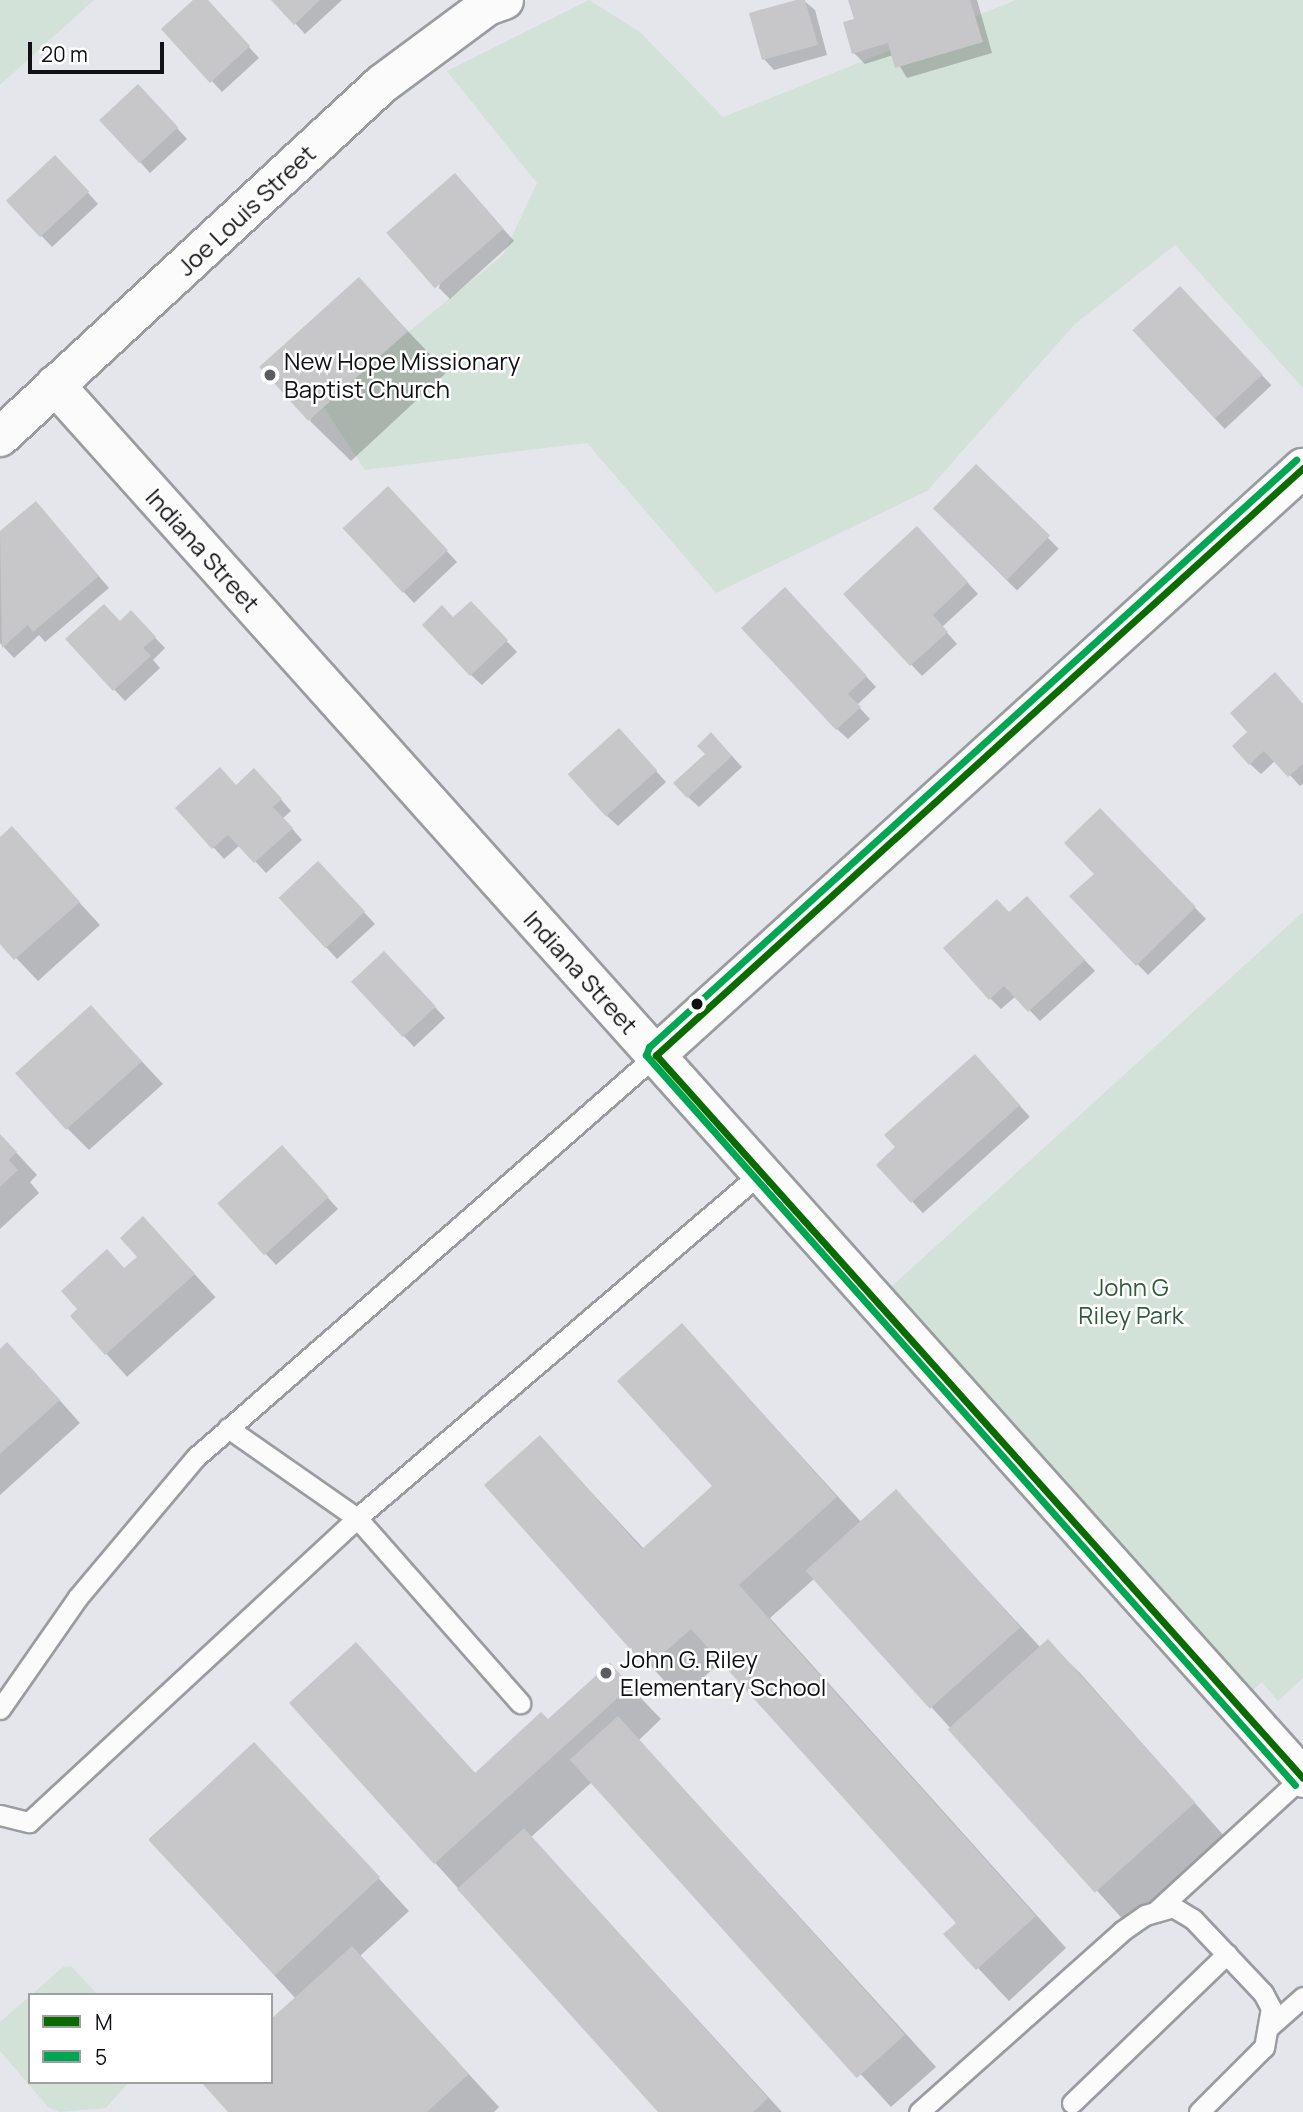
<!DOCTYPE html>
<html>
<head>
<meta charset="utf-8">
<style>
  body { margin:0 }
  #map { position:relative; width:1303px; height:2112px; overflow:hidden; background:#e4e6ec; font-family:Manrope,sans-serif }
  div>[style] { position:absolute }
  .green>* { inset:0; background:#d2e2d8 }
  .shadow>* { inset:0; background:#0003; transform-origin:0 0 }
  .building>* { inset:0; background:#c7c6c8; transform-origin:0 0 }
  .roads { filter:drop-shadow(2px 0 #9a9ca0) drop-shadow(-2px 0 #9a9ca0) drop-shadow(0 2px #9a9ca0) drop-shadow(0 -2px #9a9ca0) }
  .service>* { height:19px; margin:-9.5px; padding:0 9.5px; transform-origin:9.5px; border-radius:9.5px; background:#fbfbfc }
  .minor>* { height:38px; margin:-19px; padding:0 19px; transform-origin:19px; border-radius:19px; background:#fbfbfc }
  .bus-1>* { height:7px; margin:-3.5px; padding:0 3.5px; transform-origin:3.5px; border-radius:3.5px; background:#0c6b00 }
  .bus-2>* { height:7px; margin:-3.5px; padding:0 3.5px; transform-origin:3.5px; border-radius:3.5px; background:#00a651 }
  .dots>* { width:19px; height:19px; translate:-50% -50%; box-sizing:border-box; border:4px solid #fff; border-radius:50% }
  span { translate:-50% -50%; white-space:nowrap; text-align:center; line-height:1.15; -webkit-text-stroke:5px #fff; paint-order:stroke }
  .street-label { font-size:24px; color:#101114 }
  .poi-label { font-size:24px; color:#101114 }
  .left { translate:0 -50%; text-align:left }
  .park-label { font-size:24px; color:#315c3a }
  .legend { position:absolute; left:28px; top:1993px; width:245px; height:91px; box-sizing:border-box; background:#fff; border:2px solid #9fa0a1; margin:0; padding:9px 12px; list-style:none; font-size:21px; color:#101114 }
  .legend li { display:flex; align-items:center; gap:14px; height:35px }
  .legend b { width:35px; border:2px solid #9fa0a1 }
  .scale { position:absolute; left:28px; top:42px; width:136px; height:32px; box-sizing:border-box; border:4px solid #101114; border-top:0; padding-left:9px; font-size:21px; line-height:24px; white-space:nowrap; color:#101114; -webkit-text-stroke:5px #fff; paint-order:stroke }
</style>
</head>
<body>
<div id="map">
  <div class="green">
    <div style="clip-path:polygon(0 0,94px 0,0 85px)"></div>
    <div style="clip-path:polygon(589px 0,640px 32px,723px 117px,1016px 0,1303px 0,1303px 388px,1175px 245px,1075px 324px,927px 491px,716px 593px,587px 443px,365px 470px,321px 403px,503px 255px,537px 183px,447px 71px)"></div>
    <div style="clip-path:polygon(1303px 912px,1303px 1678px,1278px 1701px,1262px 1682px,1246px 1696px,891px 1287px)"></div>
    <div style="clip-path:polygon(71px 1966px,98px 1995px,31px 1995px,63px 1967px)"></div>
    <div style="clip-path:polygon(30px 1996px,30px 2082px,129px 2082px,106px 2108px,59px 2112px,48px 2107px,0 2051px,0 2022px)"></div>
  </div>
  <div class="shadow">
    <div style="clip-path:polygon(196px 0,206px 0,259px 58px,222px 92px,164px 29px)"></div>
    <div style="clip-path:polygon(274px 0,342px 0,305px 34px)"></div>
    <div style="clip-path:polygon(803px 0,815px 10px,827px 55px,774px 70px,764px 59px)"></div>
    <div style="clip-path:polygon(850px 0,977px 0,992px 53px,907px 78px,893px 55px,865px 64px,854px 53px,856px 20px)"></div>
    <div style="clip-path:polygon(149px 97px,187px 139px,150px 173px,102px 120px)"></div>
    <div style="clip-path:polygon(66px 168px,98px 204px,52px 247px,9px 201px)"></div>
    <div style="clip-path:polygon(465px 186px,514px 241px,450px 299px,439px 288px)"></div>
    <div style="clip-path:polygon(359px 280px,447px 372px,351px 461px,310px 421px)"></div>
    <div style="left:1191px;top:299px;width:118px;height:64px;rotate:47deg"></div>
    <div style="left:976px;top:466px;width:117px;height:59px;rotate:45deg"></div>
    <div style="clip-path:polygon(398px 499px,457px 562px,414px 603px,344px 528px)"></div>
    <div style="clip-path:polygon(36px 503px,109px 588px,45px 642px,39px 635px,14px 658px,0 643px,0 533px)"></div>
    <div style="clip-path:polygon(928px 539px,978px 594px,942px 627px,957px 644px,922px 676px,845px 594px)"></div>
    <div style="clip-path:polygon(795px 600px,876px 687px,857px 705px,870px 719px,848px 739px,837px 729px)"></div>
    <div style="clip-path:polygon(470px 603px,517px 652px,482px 685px,471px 675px,453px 619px)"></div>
    <div style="clip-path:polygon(131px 613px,165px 648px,153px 660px,160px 668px,125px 701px,68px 640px,120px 623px)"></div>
    <div style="clip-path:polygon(1303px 705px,1303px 784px,1300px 786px,1276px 760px,1261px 774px,1250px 764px)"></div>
    <div style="clip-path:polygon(629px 741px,666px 782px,618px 826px,607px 816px)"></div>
    <div style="clip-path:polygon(722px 745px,742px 767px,699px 807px,688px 797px)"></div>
    <div style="clip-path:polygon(265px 781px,291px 811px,283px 818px,302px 840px,266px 873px,240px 845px,224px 859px,178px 808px)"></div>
    <div style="clip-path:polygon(1100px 811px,1206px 919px,1148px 975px,1072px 896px,1096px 874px)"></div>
    <div style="clip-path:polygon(12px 829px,100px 925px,38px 981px,0 941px,0 839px)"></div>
    <div style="clip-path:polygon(328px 874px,375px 924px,337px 959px,280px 897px)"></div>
    <div style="clip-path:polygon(1037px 909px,1095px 971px,1040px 1021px,1016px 996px,1001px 1009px,990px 998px,1009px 914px)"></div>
    <div style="clip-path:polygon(395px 964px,445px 1018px,414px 1047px,353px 981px)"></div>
    <div style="clip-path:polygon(91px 1007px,163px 1084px,89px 1150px,67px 1128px)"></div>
    <div style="left:985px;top:1067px;width:67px;height:144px;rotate:48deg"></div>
    <div style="clip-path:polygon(0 1135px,37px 1175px,30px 1182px,39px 1193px,0 1229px)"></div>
    <div style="clip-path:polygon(292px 1158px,338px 1209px,276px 1265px,219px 1203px)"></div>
    <div style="left:164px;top:1240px;width:77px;height:119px;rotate:48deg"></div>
    <div style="clip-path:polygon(682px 1325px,862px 1523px,896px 1492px,1041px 1648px,1048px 1642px,1080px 1673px,1225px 1837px,1127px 1924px,815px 1578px,770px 1618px,1066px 1948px,1009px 2001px,946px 1934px,959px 1923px,722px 1661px,680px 1698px,486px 1485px,540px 1437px,644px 1549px,714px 1486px)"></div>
    <div style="clip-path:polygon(0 1351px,29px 1366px,80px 1423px,0 1495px)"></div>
    <div style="clip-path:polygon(356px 1644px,476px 1774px,548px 1721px,610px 1666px,661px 1719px,639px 1740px,936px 2067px,891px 2107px,592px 1782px,531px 1837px,782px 2112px,661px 2112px,291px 1704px)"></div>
    <div style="clip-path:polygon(254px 1744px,409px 1911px,360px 1956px,499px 2107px,494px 2112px,231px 2112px,271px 2082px,296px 1999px,149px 1839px)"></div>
  </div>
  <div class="building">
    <div style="clip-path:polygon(193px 0,208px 0,250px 46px,210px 83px,161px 29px)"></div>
    <div style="clip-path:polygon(271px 0,320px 0,294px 25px)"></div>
    <div style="clip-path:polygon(796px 0,805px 0,818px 45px,762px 60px,749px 13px)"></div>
    <div style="clip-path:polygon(848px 0,970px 0,983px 42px,895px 68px,888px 43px,852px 54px,843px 22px,854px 19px)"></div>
    <div style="left:138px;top:84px;width:59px;height:53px;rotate:47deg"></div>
    <div style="left:55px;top:155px;width:50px;height:67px;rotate:47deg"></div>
    <div style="left:455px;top:173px;width:74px;height:91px;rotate:49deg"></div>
    <div style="left:359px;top:277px;width:73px;height:134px;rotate:48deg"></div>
    <div style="left:1180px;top:286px;width:121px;height:65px;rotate:47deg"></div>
    <div style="left:976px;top:464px;width:103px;height:62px;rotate:44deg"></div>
    <div style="left:388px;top:486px;width:88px;height:62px;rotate:47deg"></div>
    <div style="clip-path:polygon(36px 501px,99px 576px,33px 632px,28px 625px,2px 648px,0 531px)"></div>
    <div style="clip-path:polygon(917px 526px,968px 582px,933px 615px,948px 632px,910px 666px,843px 594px)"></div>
    <div style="clip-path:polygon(785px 587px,867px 676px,848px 694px,861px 707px,836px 730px,741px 628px)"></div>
    <div style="clip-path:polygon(471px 601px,508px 640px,470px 676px,422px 625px,442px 605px,453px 617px)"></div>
    <div style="clip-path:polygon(104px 604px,120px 621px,131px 610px,156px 637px,143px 648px,151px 656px,113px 691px,65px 639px)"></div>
    <div style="clip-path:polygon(1275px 672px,1303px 704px,1303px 764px,1288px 777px,1264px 751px,1249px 765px,1232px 746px,1247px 732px,1230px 713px)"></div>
    <div style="left:619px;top:728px;width:57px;height:69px;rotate:48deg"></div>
    <div style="clip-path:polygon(711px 732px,732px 756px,687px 798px,673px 783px,705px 754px,697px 746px)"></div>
    <div style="clip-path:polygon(220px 767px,236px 785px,254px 768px,282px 799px,273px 807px,293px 828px,254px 863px,228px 835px,212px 849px,175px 808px)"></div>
    <div style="clip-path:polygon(1100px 808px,1196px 907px,1136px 966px,1069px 896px,1094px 874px,1064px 843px)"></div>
    <div style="clip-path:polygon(12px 826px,80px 902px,14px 960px,0 944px,0 837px)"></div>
    <div style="left:318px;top:861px;width:69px;height:54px;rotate:47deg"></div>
    <div style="clip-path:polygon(1027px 896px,1085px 960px,1028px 1012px,1004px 986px,989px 1000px,943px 948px,997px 899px,1009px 912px)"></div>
    <div style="left:384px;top:951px;width:76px;height:45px;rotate:47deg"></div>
    <div style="left:91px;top:1005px;width:76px;height:102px;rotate:48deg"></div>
    <div style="clip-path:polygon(975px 1054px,1020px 1105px,911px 1203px,876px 1165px,895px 1147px,884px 1135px)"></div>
    <div style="clip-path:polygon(0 1134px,17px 1152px,9px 1160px,18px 1170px,0 1187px)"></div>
    <div style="left:282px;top:1145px;width:70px;height:87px;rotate:48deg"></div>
    <div style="clip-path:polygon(143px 1216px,195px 1274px,105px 1355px,70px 1316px,77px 1309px,61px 1291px,107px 1249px,124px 1268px,137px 1257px,120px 1238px)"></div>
    <div style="clip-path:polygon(682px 1323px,837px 1497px,739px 1585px,1036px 1916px,976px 1970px,943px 1934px,956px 1923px,691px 1629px,647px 1668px,484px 1485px,540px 1435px,642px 1549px,712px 1486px,617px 1381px)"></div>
    <div style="clip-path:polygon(7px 1342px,60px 1400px,0 1454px,0 1349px)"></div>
    <div style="left:896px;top:1489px;width:186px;height:122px;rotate:48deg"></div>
    <div style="left:1048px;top:1639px;width:220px;height:135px;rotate:48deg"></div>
    <div style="clip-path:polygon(356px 1642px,475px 1773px,541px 1712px,548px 1719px,610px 1663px,631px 1686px,434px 1864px,289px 1703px)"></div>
    <div style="left:618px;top:1716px;width:429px;height:65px;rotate:48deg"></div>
    <div style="left:254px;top:1742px;width:185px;height:144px;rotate:47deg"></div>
    <div style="clip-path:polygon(524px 1828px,768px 2098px,753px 2112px,658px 2112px,457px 1889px)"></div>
    <div style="clip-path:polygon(352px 1946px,469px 2074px,427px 2112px,228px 2112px,201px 2082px,271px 2082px,271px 2019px)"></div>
  </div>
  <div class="roads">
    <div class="service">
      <div style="left:228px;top:1428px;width:157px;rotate:34.9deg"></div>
      <div style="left:357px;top:1518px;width:247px;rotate:48.6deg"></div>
      <div style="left:0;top:1709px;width:136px;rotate:-55.1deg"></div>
      <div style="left:78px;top:1597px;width:183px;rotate:-49.9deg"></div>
      <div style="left:196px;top:1457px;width:611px;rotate:-41.15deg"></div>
      <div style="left:0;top:1815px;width:30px;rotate:14deg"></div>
      <div style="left:29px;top:1822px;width:447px;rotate:-42.8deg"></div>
      <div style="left:357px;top:1518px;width:533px;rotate:-40.51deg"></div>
      <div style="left:1157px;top:1910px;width:197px;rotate:-42.5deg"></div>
      <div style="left:1270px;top:2026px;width:44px;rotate:-41.3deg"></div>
      <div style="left:1072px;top:2103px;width:215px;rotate:-43.9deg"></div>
      <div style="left:919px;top:2112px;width:272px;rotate:-41.7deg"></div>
      <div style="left:1122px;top:1931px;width:28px;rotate:-35deg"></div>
      <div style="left:1145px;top:1915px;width:29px;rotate:-16deg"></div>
      <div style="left:1173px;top:1907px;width:23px;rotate:31deg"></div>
      <div style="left:1193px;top:1919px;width:102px;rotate:46.6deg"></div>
      <div style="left:1263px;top:1993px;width:17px;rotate:62deg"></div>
      <div style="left:1271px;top:2008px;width:40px;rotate:100deg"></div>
      <div style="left:1264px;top:2047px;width:92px;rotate:135deg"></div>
    </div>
    <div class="minor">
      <div style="left:55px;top:385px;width:1870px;rotate:48.14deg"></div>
      <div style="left:0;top:437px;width:520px;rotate:-42.74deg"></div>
      <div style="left:382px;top:84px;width:131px;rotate:-36.6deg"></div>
      <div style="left:487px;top:6px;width:18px;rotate:-19deg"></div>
      <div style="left:656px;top:1055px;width:874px;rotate:-42.22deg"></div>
    </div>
  </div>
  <div class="bus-1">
    <div style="left:1303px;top:468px;width:874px;rotate:137.78deg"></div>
    <div style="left:656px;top:1055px;width:970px;rotate:48.18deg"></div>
  </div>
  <div class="bus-2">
    <div style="left:1295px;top:1785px;width:977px;rotate:-131.64deg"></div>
    <div style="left:646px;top:1055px;width:9px;rotate:-69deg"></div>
    <div style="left:649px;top:1047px;width:874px;rotate:-42.22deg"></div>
  </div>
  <div class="dots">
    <div style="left:270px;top:375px;background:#5a5c60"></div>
    <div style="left:697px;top:1004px;background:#101114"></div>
    <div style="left:606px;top:1673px;background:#5a5c60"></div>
  </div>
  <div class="street-label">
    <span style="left:246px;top:210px;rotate:-43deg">Joe Louis Street</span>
    <span style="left:203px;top:550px;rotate:48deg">Indiana Street</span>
    <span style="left:581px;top:972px;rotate:48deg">Indiana Street</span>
  </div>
  <div class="poi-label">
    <span class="left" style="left:284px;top:375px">New Hope Missionary<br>Baptist Church</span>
    <span class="left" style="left:620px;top:1673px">John G. Riley<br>Elementary School</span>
  </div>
  <div class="park-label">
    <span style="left:1131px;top:1301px">John G<br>Riley Park</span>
  </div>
  <ul class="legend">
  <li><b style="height:9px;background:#0c6b00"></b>M</li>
  <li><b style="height:9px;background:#00a651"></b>5</li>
  </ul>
  <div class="scale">20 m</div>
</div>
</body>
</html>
